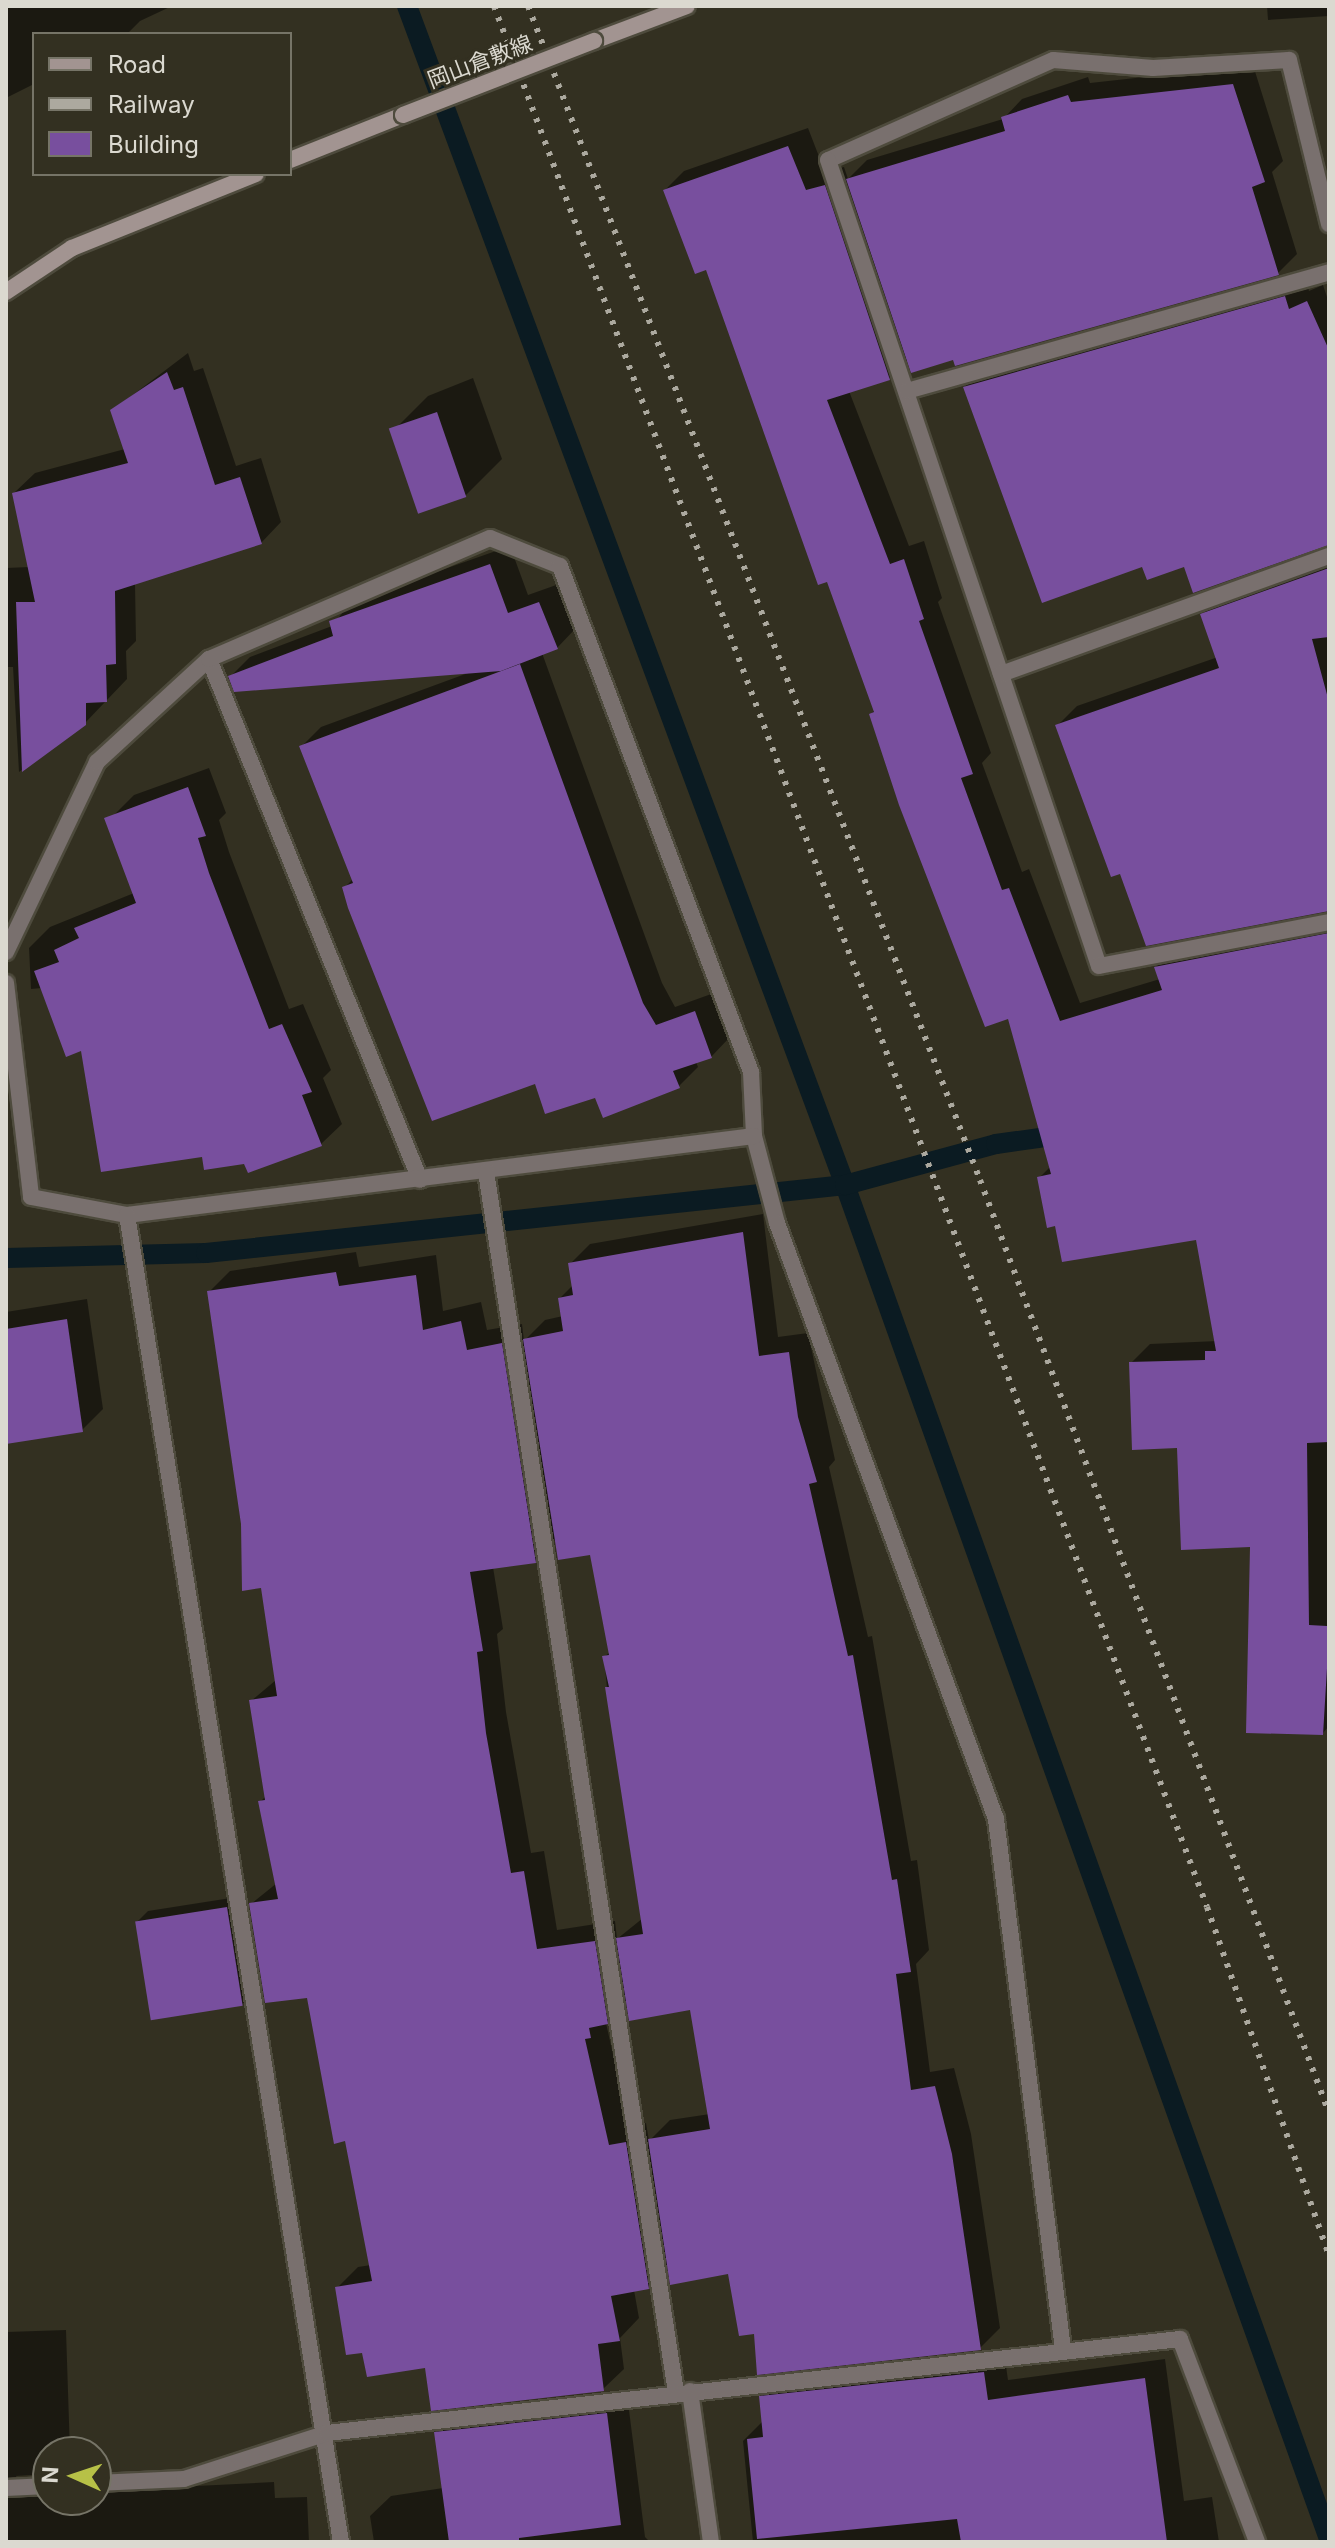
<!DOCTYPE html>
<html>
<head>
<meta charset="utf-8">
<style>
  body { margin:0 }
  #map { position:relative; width:1335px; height:2548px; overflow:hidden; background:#333021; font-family:Inter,"Noto Sans JP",sans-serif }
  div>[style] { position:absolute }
  .shadow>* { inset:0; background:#0007 }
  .stream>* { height:20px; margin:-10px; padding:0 10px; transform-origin:10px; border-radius:10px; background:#0b1b22 }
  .building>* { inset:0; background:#784f9e; transform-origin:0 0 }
  .roads { filter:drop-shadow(2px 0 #4e4b3d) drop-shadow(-2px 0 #4e4b3d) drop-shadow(0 2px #4e4b3d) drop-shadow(0 -2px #4e4b3d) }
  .street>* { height:16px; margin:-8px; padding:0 8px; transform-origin:8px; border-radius:8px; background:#79706e }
  .secondary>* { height:16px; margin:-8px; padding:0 8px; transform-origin:8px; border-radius:8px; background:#a29491 }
  .rail>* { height:6px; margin-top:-3px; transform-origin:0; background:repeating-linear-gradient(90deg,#aca99f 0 4px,transparent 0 12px) }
  .bridges { filter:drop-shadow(2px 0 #4e4b3d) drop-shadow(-2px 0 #4e4b3d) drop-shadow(0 2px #4e4b3d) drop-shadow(0 -2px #4e4b3d) }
  .secondary-bridge>* { height:16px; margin:-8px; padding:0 8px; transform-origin:8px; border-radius:8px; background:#a29491 }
  span { translate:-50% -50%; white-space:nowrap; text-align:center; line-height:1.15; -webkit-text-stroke:6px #333021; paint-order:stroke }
  .street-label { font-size:22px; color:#dbd9d0 }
  .frame { position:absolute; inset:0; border:8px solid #dbd9d0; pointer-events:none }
  .legend { position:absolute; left:32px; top:32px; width:260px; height:144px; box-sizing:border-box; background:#333021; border:2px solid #767467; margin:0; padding:10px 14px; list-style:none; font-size:24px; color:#dbd9d0 }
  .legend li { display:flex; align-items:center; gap:16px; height:40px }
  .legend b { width:40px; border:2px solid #767467 }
  .north { position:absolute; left:32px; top:2436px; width:80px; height:80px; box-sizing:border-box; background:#333021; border:2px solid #767467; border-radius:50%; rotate:273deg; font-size:22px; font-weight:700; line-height:32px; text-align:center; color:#dbd9d0 }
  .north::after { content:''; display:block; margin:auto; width:28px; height:36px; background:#b7c147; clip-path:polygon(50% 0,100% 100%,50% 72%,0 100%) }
</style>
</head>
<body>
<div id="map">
  <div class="shadow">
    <div style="clip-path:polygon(6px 6px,172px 6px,140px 21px,127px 34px,34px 34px,34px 84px,6px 98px)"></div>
    <div style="clip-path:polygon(1267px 6px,1329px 6px,1329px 16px,1268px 20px)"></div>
    <div style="clip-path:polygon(1253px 65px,1283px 161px,1272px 172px,1297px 254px,1278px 273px,954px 357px,909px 359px,889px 378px,849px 391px,909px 546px,924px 541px,942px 598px,938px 602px,991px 753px,982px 763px,1022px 872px,1029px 869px,1080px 1003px,1160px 979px,1156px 967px,1176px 948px,1329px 919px,1329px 1726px,1323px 1733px,1252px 1545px,1179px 1446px,1131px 1363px,1150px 1344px,1217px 1341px,1198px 1238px,1039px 1178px,1051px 1166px,1009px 1016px,871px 714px,875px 710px,828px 579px,707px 267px,665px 190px,684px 171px,808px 128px,825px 172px,844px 167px,848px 179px,867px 160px,1003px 119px,1022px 99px,1088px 77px,1090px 83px)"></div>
    <div style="clip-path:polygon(1305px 278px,1309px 291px,1323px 285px,1329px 303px,1329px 545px,1144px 565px,965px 387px,984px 368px)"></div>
    <div style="clip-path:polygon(188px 353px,194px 371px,203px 368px,236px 466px,261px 458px,281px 522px,261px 543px,135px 583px,136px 641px,126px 651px,127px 679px,85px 723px,19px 772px,13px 667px,6px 667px,6px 568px,29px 567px,14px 493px,35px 473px,125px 449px,113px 410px)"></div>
    <div style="clip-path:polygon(473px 378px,502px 459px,466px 495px,422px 511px,392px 432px,428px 396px)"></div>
    <div style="clip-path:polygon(510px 546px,528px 595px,559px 584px,576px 628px,557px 648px,542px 653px,662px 983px,675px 1007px,714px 993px,730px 1037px,711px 1057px,696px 1062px,698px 1067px,679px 1086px,536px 1082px,344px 888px,353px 879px,302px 746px,321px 727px,468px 673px,230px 677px,250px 657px,332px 626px,351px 602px)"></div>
    <div style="clip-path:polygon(1329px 557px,1329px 910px,1122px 871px,1057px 726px,1077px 706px,1218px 657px,1203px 614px,1222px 595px)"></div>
    <div style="clip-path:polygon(209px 768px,226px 813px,219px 820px,229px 852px,289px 1009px,303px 1004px,331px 1070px,323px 1078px,342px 1124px,321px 1144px,245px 1161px,204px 1155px,83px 1049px,42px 988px,31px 989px,29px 948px,50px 927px,134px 893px,113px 816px,134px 795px)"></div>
    <div style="clip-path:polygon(evenodd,763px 1214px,778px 1337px,808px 1333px,835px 1460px,829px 1467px,868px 1637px,872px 1636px,911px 1861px,917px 1860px,929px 1950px,916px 1964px,930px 2072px,954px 2068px,971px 2134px,1000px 2328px,980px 2348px,756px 2331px,730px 2272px,669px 2265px,648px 2287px,634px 2290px,639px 2318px,620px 2338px,624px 2369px,603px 2389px,426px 2365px,364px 2350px,337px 2288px,358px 2267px,371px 2265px,347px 2139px,308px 1996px,251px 1904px,277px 1883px,260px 1802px,266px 1796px,251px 1701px,276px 1680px,262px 1586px,243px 1524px,209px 1292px,230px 1271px,356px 1252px,359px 1267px,436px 1255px,443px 1311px,481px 1302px,487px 1330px,522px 1324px,524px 1341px,545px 1320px,563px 1316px,560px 1298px,574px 1284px,570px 1264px,590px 1244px,763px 1214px,556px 1539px,591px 1553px,610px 1652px,604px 1657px,607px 1688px,643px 1918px,617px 1939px,615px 1921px,557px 1930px,544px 1851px,531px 1853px,506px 1712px,497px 1634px,503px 1629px,493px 1567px,535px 1561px,556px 1539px,763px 1214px,628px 2001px,692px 2008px,710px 2114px,670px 2120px,649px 2141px,646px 2123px,629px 2126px,606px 2023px,628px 2001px)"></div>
    <div style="clip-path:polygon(87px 1299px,103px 1409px,82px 1430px,6px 1441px,6px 1312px)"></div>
    <div style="clip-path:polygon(237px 1897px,253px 1994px,242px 2004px,137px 1922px,148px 1911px)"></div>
    <div style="clip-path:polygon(66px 2330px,70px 2452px,48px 2452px,48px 2474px,16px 2476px,18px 2480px,48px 2479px,48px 2500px,96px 2500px,96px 2491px,274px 2482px,275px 2498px,307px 2497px,309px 2542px,6px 2542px,6px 2332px)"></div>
    <div style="clip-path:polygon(1004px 2352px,1008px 2380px,1165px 2359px,1184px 2501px,1212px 2497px,1219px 2542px,753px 2542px,743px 2441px,763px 2421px,761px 2397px,782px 2377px)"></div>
    <div style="clip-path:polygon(627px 2394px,645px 2537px,650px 2542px,374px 2542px,370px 2516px,391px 2496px,443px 2488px,436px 2433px,456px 2413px)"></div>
  </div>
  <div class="stream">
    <div style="left:407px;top:6px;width:1258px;rotate:69.62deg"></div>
    <div style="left:845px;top:1185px;width:1438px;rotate:70.33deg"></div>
    <div style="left:6px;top:1258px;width:200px;rotate:-1.4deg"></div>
    <div style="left:206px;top:1253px;width:643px;rotate:-6.07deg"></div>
    <div style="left:845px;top:1185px;width:156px;rotate:-15.2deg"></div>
    <div style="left:996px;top:1144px;width:73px;rotate:-7.9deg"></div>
  </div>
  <div class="building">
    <div style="clip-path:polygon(1233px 84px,1265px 182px,1252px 187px,1279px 275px,955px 366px,953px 360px,911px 373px,846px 179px,1005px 131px,1001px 117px,1068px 95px,1071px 102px)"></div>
    <div style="clip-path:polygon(788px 146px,806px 190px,825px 185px,890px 380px,827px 400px,890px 564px,904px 559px,924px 619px,919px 621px,973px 774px,961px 778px,1002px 890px,1009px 888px,1060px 1021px,1162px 990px,1154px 967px,1329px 933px,1329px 1442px,1307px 1443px,1309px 1625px,1327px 1626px,1329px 1635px,1323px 1735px,1246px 1733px,1250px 1547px,1181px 1550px,1177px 1448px,1132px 1450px,1129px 1362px,1205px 1360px,1205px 1351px,1216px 1351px,1196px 1240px,1062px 1262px,1055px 1226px,1047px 1228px,1037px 1177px,1051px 1174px,1008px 1019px,985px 1027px,899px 805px,869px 714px,874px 712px,827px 582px,818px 585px,706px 270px,695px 274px,663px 190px)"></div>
    <div style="clip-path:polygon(1285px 296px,1289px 309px,1307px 301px,1329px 350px,1329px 545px,1193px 593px,1184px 567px,1147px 580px,1142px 567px,1042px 603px,963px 387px)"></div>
    <div style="clip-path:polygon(167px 372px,174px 390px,183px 387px,215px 485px,240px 477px,262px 544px,115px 591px,116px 664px,106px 665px,107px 702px,86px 703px,86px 725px,22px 772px,16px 602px,35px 602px,12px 493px,128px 463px,110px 410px)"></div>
    <div style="left:437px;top:412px;width:90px;height:51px;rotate:71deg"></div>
    <div style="clip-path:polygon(490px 564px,508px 613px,539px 602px,558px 649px,501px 671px,234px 692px,228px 676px,333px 636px,329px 621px)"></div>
    <div style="clip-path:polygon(1329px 568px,1329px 637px,1312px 639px,1329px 702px,1329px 911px,1146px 946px,1120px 874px,1111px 877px,1055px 725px,1219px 668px,1200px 614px)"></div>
    <div style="clip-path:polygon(520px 664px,643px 1003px,656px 1025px,695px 1011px,712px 1058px,673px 1071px,680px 1088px,603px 1118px,595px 1098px,545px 1114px,535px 1084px,432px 1121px,348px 908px,342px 887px,353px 883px,299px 746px)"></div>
    <div style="clip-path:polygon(188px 787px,206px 836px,198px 838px,209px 873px,269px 1029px,282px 1024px,312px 1092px,302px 1095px,322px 1146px,248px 1173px,244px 1164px,204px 1170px,202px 1157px,101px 1172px,81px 1051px,66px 1057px,34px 971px,59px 962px,54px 950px,79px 938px,74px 928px,136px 903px,104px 818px)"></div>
    <div style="clip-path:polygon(743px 1232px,759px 1356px,789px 1352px,798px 1417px,817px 1482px,809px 1484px,848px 1656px,853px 1655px,892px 1880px,897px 1879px,911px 1972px,896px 1974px,911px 2090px,935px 2086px,952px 2154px,981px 2350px,757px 2375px,754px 2334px,739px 2336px,728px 2274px,670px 2285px,648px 2139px,710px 2129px,690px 2010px,629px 2021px,616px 1938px,643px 1934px,605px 1687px,609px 1687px,602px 1656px,609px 1655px,590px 1555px,558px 1560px,523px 1339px,563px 1331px,558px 1298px,573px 1295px,568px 1263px)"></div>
    <div style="clip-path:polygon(336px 1272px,339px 1286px,416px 1275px,423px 1330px,461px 1321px,467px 1350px,502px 1343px,536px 1563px,470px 1572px,483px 1651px,477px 1652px,486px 1733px,511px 1873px,524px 1871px,537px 1949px,595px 1941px,608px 2024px,589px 2028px,591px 2038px,585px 2039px,609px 2145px,626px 2142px,649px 2289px,611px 2296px,620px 2341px,598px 2344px,604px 2391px,431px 2411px,425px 2368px,367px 2377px,362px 2353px,346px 2355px,335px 2287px,372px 2281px,345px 2141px,334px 2144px,307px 1998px,265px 2003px,249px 1903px,278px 1899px,258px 1801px,265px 1800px,249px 1700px,277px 1696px,261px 1588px,242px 1591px,241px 1524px,207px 1291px)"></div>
    <div style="clip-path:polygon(67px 1319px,83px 1432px,6px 1444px,6px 1329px)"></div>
    <div style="left:227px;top:1907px;width:100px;height:93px;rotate:81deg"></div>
    <div style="clip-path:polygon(984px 2372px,988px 2400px,1145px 2378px,1167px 2542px,961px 2542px,957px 2519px,757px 2539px,747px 2439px,763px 2437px,759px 2396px)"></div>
    <div style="clip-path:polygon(607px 2413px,621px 2525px,519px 2538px,519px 2542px,449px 2542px,434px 2432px)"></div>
  </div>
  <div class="roads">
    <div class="street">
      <div style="left:1329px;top:224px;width:169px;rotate:-103.7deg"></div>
      <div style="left:1289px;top:60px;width:136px;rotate:176.6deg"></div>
      <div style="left:1153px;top:68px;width:100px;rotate:-175.4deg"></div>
      <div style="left:1053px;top:60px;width:246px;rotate:156deg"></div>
      <div style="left:828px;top:160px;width:850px;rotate:71.42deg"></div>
      <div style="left:1099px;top:966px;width:234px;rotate:-10.8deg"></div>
      <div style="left:907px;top:391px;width:438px;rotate:-15.7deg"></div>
      <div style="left:209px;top:659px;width:562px;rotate:67.95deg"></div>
      <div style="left:1001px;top:674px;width:349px;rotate:-19.8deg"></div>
      <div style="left:6px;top:952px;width:211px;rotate:-64.4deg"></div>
      <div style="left:97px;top:762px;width:152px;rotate:-42.6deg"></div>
      <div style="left:209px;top:659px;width:306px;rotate:-23.3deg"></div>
      <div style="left:490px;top:538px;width:75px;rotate:21.8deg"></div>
      <div style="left:560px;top:566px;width:541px;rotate:69.32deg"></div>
      <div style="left:751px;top:1072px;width:64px;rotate:87.3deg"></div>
      <div style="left:754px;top:1136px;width:90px;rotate:75.2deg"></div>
      <div style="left:777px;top:1223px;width:635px;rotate:69.82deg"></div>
      <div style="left:996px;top:1819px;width:534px;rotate:82.8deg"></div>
      <div style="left:6px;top:983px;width:215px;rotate:83.3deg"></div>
      <div style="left:31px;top:1197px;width:98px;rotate:10.6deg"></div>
      <div style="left:127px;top:1215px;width:632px;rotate:-7.18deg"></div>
      <div style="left:486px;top:1172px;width:1235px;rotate:81.15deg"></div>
      <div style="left:127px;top:1215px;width:1344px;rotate:80.84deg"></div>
      <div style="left:690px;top:2391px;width:152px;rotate:82.1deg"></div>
      <div style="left:96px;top:2483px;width:88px;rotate:-2.6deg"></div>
      <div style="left:184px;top:2479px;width:150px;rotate:-17.8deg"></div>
      <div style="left:327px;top:2433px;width:858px;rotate:-6.29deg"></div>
      <div style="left:1180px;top:2339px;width:217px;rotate:69.2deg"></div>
      <div style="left:6px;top:2488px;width:42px;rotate:-2.7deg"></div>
    </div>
    <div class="secondary">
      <div style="left:594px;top:41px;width:99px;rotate:-20.6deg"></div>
      <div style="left:290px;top:160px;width:122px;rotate:-21.7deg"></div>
      <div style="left:6px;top:292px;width:79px;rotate:-33.7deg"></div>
      <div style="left:72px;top:248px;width:198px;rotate:-21.9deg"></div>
    </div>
  </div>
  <div class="rail">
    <div style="left:494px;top:6px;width:2030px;rotate:69.44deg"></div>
    <div style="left:1207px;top:1907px;width:370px;rotate:70.7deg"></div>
    <div style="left:528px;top:6px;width:1258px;rotate:68.94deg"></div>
    <div style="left:980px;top:1180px;width:996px;rotate:69.49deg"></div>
  </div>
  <div class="bridges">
    <div class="secondary-bridge">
      <div style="left:403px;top:115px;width:205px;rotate:-21.2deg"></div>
    </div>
  </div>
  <div class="street-label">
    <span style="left:480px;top:62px;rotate:-21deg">岡山倉敷線</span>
  </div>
  <div class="frame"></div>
  <ul class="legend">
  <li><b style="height:10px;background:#a29491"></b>Road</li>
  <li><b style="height:10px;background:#aca99f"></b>Railway</li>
  <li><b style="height:22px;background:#784f9e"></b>Building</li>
  </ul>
  <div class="north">N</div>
</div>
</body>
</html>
